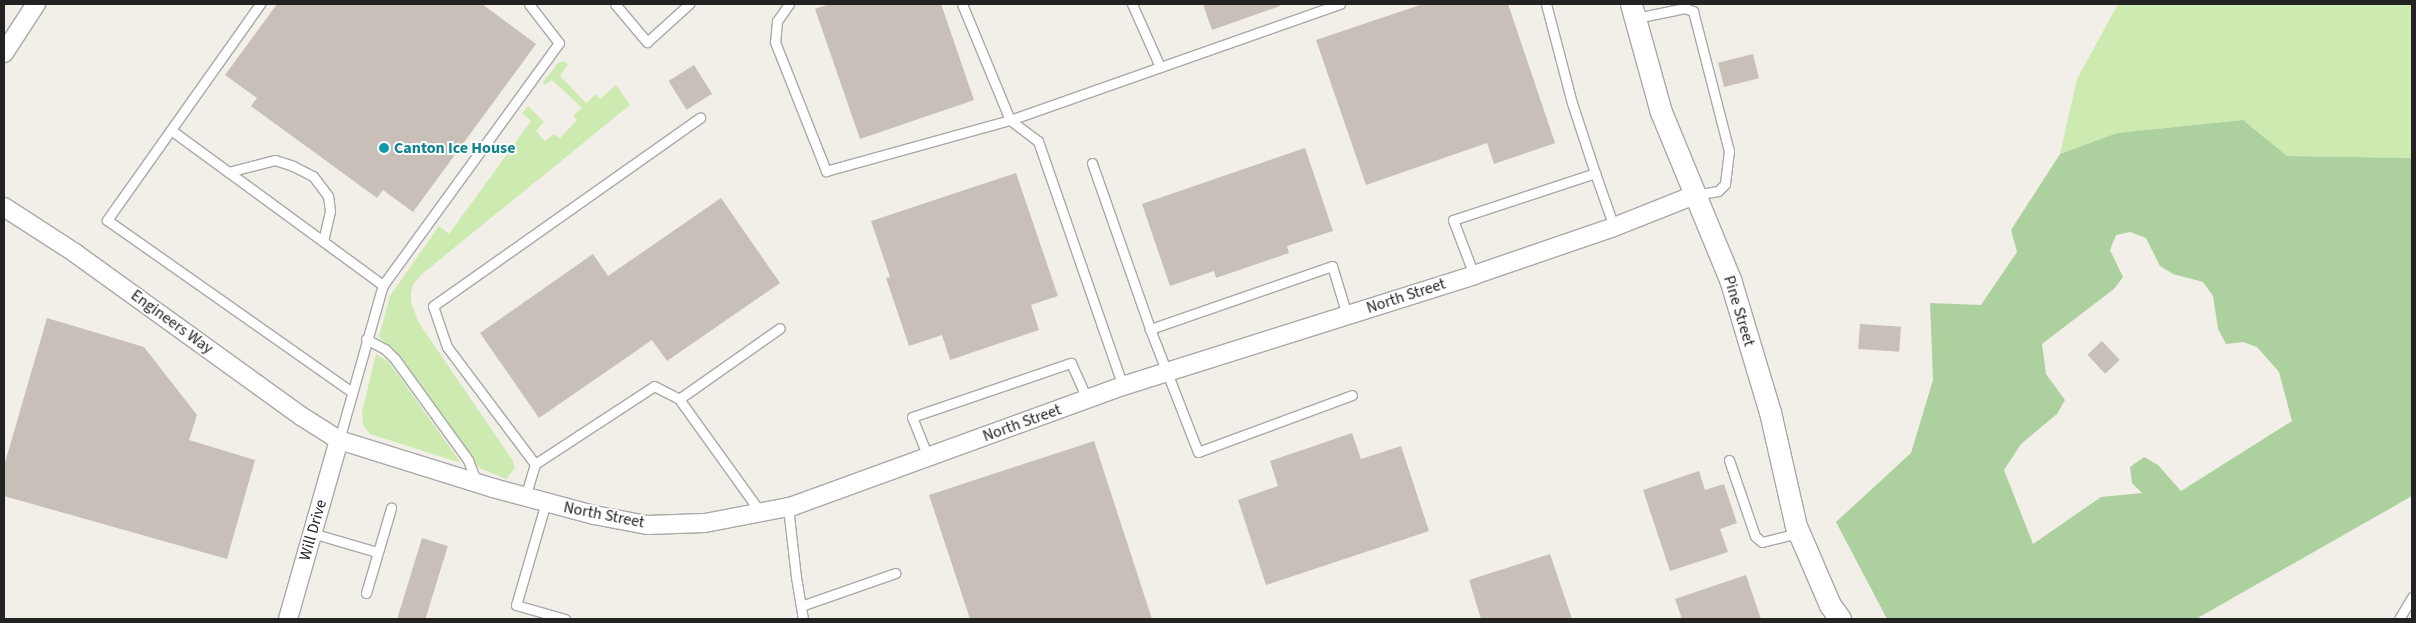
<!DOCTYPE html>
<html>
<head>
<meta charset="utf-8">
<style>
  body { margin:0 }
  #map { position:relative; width:2416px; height:623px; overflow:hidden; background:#f2efe9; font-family:"Source Sans 3",sans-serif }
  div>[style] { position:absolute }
  .grass>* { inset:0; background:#cdebb0 }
  .forest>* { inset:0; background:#add19e }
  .building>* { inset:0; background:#c7bfb8; transform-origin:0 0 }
  .roads { filter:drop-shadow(1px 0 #a9a9a9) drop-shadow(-1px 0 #a9a9a9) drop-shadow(0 1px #a9a9a9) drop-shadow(0 -1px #a9a9a9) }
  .service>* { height:9px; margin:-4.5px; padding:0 4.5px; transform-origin:4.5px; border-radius:4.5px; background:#fff }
  .minor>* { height:18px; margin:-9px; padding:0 9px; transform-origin:9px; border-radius:9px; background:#fff }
  .tertiary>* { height:21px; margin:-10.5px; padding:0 10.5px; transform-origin:10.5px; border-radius:10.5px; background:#fff }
  .dots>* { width:14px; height:14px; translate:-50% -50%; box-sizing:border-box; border:2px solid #fff; border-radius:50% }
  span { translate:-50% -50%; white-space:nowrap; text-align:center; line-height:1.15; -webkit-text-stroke:4px #fff; paint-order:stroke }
  .culture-label { font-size:16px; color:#0d838f; font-weight:700 }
  .left { translate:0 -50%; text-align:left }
  .street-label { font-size:16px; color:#222 }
  .frame { position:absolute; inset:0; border:5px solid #222; pointer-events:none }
</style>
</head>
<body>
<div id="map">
  <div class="grass">
    <div style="clip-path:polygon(2118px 4px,2412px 4px,2412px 158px,2287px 156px,2243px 120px,2117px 133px,2060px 154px,2077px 79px)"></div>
    <div style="clip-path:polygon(563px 61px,568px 64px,560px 76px,586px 103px,596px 94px,600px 99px,616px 85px,630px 105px,422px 274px,414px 283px,411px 292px,411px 303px,419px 323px,513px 461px,515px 468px,506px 479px,479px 468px,412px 373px,391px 348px,379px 337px,390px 296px,439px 226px,449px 234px,531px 121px,522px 113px,528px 106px,544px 122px,536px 131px,545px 141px,554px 134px,560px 138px,577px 120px,573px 116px,582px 108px,552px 80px,545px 85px,543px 82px,558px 63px)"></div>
    <div style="clip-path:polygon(376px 354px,389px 362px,461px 463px,370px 434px,363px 425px,362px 412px)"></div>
  </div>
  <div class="forest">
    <div style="clip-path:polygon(evenodd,2243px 120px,2287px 156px,2412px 158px,2412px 496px,2196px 619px,1887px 619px,1836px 522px,1911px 453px,1933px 380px,1930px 303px,1981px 305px,2017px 252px,2011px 230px,2060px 154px,2117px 133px,2243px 120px,2130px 232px,2146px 238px,2160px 266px,2173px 274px,2203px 282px,2213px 296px,2218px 329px,2226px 344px,2243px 342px,2257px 347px,2279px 372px,2292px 421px,2181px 491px,2158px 465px,2144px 457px,2130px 467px,2132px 483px,2142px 493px,2101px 497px,2033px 544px,2004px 470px,2021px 444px,2057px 414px,2065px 400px,2046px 374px,2042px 344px,2114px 289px,2123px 277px,2110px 250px,2116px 235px,2130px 232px)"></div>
  </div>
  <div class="building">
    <div style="clip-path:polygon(277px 4px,482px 4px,536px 44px,413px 212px,383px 190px,377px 198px,251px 106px,257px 98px,225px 75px)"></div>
    <div style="clip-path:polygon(830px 4px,941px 4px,974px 100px,860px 139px,815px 9px)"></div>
    <div style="clip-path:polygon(1203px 4px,1280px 4px,1280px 6px,1212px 30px)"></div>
    <div style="clip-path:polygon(1423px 4px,1508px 4px,1555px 143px,1494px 164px,1487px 143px,1366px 185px,1316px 40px)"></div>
    <div style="left:1753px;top:54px;width:25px;height:36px;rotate:76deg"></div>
    <div style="left:694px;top:65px;width:34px;height:30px;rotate:58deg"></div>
    <div style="clip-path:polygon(1305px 148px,1333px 231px,1287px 246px,1289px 253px,1216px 278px,1214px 271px,1170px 286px,1142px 204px)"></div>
    <div style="clip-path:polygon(1016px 173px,1058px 296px,1031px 305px,1039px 330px,950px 360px,942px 335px,909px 346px,886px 278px,890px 277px,871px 221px)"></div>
    <div style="clip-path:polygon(721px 198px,780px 283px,667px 361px,652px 340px,539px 418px,480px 333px,593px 254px,608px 276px)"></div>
    <div style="clip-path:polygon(47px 318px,144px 347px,197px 415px,189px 440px,255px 460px,227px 559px,4px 496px,4px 466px)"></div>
    <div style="left:1860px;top:324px;width:41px;height:25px;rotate:4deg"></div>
    <div style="left:2102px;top:341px;width:26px;height:20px;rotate:47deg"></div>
    <div style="clip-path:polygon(1352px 433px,1361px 459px,1401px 446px,1429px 531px,1266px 585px,1238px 500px,1278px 486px,1270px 461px)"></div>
    <div style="clip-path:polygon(1094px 441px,1152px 619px,970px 619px,929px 495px)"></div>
    <div style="clip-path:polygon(1699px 471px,1705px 490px,1724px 484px,1737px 523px,1720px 529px,1728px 552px,1670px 571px,1643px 490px)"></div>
    <div style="left:422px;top:538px;width:27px;height:84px;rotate:17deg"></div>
    <div style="clip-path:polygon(1550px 554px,1572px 619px,1481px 619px,1469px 580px)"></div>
    <div style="clip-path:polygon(1746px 575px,1761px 619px,1682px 619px,1675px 599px)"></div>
  </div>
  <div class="roads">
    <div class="service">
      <div style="left:260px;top:4px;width:265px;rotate:125.3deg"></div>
      <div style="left:107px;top:220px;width:299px;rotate:35.1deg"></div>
      <div style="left:615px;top:4px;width:50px;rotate:49.9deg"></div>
      <div style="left:647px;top:42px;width:57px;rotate:-42.1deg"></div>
      <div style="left:789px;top:4px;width:21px;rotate:125deg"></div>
      <div style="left:777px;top:21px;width:21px;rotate:95deg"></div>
      <div style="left:775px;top:42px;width:139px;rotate:68.4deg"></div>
      <div style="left:826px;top:171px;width:191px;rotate:-15.5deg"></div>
      <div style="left:1010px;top:120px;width:350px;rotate:-19.4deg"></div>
      <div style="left:962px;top:4px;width:126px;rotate:67.5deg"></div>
      <div style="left:1010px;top:120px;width:35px;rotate:37deg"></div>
      <div style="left:1038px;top:141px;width:259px;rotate:70.9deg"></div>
      <div style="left:1132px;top:4px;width:69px;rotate:66deg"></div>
      <div style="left:1546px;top:4px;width:102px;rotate:75.3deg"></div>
      <div style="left:1572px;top:103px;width:74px;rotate:71.8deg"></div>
      <div style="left:1636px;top:18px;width:50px;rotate:-11.5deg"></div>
      <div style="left:1685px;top:8px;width:9px;rotate:21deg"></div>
      <div style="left:1693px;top:11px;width:145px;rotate:75.6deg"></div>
      <div style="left:1729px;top:151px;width:33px;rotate:97deg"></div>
      <div style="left:1725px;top:184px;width:10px;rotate:135deg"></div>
      <div style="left:1718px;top:191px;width:23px;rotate:170deg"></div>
      <div style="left:171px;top:130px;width:263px;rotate:36.2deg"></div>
      <div style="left:1092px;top:163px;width:176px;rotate:70.7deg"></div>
      <div style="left:228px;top:172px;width:49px;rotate:-14.3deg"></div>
      <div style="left:275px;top:160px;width:19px;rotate:18deg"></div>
      <div style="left:293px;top:166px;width:22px;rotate:27deg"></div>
      <div style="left:313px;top:176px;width:25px;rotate:53deg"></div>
      <div style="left:328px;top:196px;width:15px;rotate:82deg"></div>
      <div style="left:330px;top:211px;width:31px;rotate:103deg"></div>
      <div style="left:1474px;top:275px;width:59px;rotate:-110.9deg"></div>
      <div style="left:1453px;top:220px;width:150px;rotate:-18.3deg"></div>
      <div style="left:1595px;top:173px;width:57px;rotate:70.6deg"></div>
      <div style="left:1347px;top:315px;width:51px;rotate:-107deg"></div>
      <div style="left:1332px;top:266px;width:193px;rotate:160.9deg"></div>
      <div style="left:1150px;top:329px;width:132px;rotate:68.7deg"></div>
      <div style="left:1198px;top:452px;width:164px;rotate:-20.3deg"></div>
      <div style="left:366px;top:339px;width:21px;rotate:28deg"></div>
      <div style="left:385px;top:349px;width:14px;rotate:45deg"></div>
      <div style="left:395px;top:359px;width:125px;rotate:54.1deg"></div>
      <div style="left:468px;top:460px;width:25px;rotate:69deg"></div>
      <div style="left:339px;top:440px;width:161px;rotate:-74.2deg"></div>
      <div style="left:383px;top:285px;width:299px;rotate:-54deg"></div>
      <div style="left:559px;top:43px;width:49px;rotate:-127.6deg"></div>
      <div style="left:928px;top:457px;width:43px;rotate:-111.8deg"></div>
      <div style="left:912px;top:417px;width:168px;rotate:-18.8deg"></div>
      <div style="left:1071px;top:363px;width:39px;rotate:66deg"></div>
      <div style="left:1729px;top:460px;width:80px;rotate:71.1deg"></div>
      <div style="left:1755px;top:536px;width:9px;rotate:41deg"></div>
      <div style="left:1762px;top:542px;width:38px;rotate:-14deg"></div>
      <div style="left:535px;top:464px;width:146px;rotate:-126.9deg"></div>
      <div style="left:447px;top:347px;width:43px;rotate:-108.9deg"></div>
      <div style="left:433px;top:306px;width:327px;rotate:-35.2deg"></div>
      <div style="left:525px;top:497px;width:34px;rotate:-73deg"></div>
      <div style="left:535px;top:464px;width:142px;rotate:-33.2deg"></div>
      <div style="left:654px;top:386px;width:28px;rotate:27deg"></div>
      <div style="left:546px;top:502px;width:107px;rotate:106.2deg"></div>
      <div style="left:516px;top:605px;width:51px;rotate:15.9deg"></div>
      <div style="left:788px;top:507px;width:70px;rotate:83.5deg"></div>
      <div style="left:796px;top:577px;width:43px;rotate:80.5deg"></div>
      <div style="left:761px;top:513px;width:140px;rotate:-125.7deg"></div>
      <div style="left:679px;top:399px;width:123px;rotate:-35.1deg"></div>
      <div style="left:312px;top:533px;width:68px;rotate:16.3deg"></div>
      <div style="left:366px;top:593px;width:89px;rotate:-73.6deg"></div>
      <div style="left:801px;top:606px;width:100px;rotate:-19.3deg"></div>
      <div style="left:2399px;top:619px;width:26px;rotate:-59deg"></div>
    </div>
    <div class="minor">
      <div style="left:4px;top:53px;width:59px;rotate:-56.9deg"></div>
      <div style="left:4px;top:207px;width:85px;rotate:32.9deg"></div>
      <div style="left:75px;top:253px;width:279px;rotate:35.8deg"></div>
      <div style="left:301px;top:416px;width:45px;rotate:32.3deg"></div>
      <div style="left:339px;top:440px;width:161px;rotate:17.3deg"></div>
      <div style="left:493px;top:488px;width:105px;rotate:15deg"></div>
      <div style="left:594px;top:515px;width:54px;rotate:10.7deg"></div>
      <div style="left:647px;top:525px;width:58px;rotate:-2deg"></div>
      <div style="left:705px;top:523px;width:90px;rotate:-10.9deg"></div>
      <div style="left:793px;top:506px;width:351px;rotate:-20deg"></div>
      <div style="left:1123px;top:386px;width:368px;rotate:-17.5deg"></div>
      <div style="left:1474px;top:275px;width:148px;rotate:-18.9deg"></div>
      <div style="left:1614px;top:227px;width:87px;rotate:-21.6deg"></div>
      <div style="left:288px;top:619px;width:186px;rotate:-74.1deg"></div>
    </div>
    <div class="tertiary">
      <div style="left:1631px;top:4px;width:112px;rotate:74.5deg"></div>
      <div style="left:1661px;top:112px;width:181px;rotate:67.6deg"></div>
      <div style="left:1730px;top:279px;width:139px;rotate:73.3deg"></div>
      <div style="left:1770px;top:412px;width:117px;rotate:77.2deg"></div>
      <div style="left:1796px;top:526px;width:86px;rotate:66.7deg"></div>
      <div style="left:1830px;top:605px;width:17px;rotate:54deg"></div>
    </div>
  </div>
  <div class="dots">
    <div style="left:384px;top:148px;background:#0f9aa8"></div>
  </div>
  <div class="culture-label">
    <span class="left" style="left:394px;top:148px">Canton Ice House</span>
  </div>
  <div class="street-label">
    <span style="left:1406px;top:296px;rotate:-18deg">North Street</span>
    <span style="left:1739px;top:311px;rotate:73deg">Pine Street</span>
    <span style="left:172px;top:322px;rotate:36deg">Engineers Way</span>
    <span style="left:1022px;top:423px;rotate:-20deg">North Street</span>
    <span style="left:604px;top:515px;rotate:11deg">North Street</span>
    <span style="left:313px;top:530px;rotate:-74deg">Will Drive</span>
  </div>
  <div class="frame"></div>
</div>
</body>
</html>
